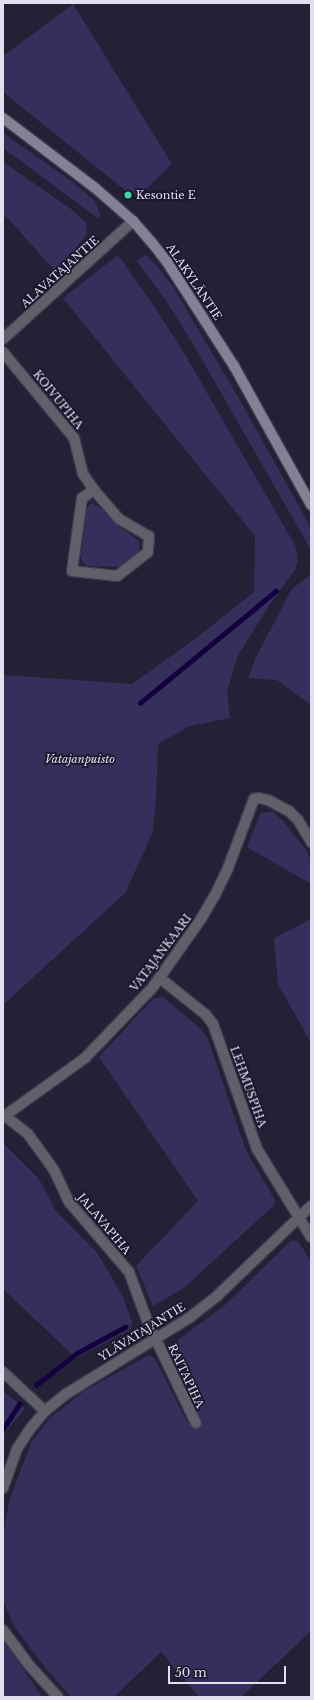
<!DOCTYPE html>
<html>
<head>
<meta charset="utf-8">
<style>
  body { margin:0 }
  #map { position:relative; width:314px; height:1700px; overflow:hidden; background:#232136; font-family:"Libre Baskerville",serif }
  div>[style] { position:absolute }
  .green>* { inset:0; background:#35305b }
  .stream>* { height:4.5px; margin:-2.25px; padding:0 2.25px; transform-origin:2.25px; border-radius:2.25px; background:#14003e }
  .roads { filter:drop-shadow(1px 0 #3d3c50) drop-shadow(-1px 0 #3d3c50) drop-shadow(0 1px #3d3c50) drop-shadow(0 -1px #3d3c50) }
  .street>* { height:10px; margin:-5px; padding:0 5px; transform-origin:5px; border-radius:5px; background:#60606b }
  .secondary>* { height:10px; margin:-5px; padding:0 5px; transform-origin:5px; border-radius:5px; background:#838294 }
  .dots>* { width:11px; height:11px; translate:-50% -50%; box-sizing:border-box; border:2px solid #19172c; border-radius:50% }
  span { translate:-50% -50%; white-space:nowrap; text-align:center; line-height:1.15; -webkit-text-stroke:3.5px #19172c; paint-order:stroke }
  .poi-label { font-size:11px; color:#e0e0ef }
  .left { translate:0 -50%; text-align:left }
  .street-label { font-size:11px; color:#e0e0ef }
  .park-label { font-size:11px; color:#e0dff4; font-style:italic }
  .frame { position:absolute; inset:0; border:4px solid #e0e0ef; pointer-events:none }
  .scale { position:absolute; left:168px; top:1666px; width:118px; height:18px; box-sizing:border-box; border:2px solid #e0e0ef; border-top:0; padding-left:5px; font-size:12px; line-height:14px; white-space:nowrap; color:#e0e0ef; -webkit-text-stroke:3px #19172c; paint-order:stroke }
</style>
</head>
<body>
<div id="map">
  <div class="green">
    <div style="clip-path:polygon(73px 4px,172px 164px,143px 192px,135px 194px,126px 191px,3px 92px,3px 56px)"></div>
    <div style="clip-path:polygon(3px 133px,70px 180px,95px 201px,100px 214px,99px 219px,3px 148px)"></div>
    <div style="clip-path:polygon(3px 162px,71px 209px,86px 223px,87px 233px,84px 238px,56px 272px,3px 213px)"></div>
    <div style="clip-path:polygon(118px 255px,156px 309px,184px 353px,296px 547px,298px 559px,296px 568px,271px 603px,238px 655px,227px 691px,230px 718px,190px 726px,158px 744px,156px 799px,153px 832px,125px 893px,3px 1005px,3px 675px,132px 684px,195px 639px,254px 592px,255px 536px,63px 298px)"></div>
    <div style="clip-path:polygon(146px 255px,159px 268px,173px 287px,237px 395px,311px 528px,311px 550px,193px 344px,167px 302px,137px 261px)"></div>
    <div style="clip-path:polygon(92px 503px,101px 508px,114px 523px,138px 540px,140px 544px,139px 552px,119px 567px,89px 566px,84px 564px,81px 559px,86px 512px,89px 505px)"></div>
    <div style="clip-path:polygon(310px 575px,311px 577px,311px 705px,277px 680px,248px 678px,256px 657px,292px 589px)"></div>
    <div style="clip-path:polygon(266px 812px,273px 812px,284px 822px,306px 850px,311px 860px,311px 884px,247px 847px,260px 814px)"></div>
    <div style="clip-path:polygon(311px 919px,311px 1043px,278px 984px,274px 938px)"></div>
    <div style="clip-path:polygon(163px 997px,202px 1030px,208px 1039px,246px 1151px,275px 1200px,274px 1205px,185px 1287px,153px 1306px,136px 1266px,198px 1201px,99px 1057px,153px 999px)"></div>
    <div style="clip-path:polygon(3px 1143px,39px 1179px,55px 1210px,98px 1254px,122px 1295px,132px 1322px,131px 1329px,76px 1358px,3px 1289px)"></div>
    <div style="clip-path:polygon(291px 1241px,298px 1241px,311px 1261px,311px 1631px,241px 1697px,199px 1697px,161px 1652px,114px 1697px,71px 1697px,43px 1665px,14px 1626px,3px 1600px,3px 1537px,9px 1501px,32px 1441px,49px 1419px,84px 1391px,149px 1355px,155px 1359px,188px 1423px,198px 1414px,171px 1352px,179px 1339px,224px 1306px)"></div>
    <div style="clip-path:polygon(3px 1391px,25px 1409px,6px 1431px,3px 1438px)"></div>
    <div style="clip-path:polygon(3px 1639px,42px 1697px,3px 1697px)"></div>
  </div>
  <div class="stream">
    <div style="left:140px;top:703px;width:176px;rotate:-39.5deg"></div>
    <div style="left:36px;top:1385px;width:52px;rotate:-38deg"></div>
    <div style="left:77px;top:1353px;width:55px;rotate:-28.4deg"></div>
    <div style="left:3px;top:1429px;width:30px;rotate:-57deg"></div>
  </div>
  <div class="roads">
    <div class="street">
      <div style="left:3px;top:339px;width:176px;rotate:-42.2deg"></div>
      <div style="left:3px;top:352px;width:112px;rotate:50.5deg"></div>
      <div style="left:74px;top:438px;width:37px;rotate:76deg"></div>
      <div style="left:83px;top:474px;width:19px;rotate:55deg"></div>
      <div style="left:94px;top:490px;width:38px;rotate:49deg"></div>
      <div style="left:119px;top:519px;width:34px;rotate:30deg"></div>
      <div style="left:149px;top:536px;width:16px;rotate:94deg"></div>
      <div style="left:148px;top:552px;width:39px;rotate:142deg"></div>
      <div style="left:117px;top:576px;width:45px;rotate:-173.7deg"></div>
      <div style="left:72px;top:571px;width:74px;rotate:-82.2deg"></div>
      <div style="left:82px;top:498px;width:14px;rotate:-34deg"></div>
      <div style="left:160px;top:978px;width:59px;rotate:38.8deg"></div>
      <div style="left:206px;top:1015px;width:11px;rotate:52deg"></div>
      <div style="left:213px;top:1024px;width:133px;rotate:70.6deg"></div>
      <div style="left:257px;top:1149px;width:103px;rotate:58.5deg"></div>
      <div style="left:5px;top:1116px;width:29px;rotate:38deg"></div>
      <div style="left:28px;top:1134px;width:44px;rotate:54.2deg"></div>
      <div style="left:54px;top:1170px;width:35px;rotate:65deg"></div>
      <div style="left:69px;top:1202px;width:92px;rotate:49.4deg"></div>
      <div style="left:129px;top:1272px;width:54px;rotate:69.6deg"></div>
      <div style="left:148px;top:1323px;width:111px;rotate:64.4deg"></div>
      <div style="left:3px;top:1117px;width:101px;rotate:-35.7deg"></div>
      <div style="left:85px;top:1058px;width:98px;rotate:-46.2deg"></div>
      <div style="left:153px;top:987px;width:83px;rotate:-54.8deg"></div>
      <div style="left:201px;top:919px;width:28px;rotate:-60deg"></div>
      <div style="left:215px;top:895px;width:30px;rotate:-64deg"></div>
      <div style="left:228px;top:868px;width:74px;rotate:-69.4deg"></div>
      <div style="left:254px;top:799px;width:5px;rotate:-11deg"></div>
      <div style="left:259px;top:798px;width:9px;rotate:13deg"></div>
      <div style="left:268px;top:800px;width:24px;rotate:28deg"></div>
      <div style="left:289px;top:811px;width:13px;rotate:45deg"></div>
      <div style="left:298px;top:820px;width:26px;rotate:59deg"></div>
      <div style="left:3px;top:1372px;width:57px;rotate:42.9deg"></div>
      <div style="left:3px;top:1488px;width:41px;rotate:-70.3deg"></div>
      <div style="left:17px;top:1449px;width:24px;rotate:-57deg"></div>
      <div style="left:30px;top:1429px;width:23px;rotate:-50deg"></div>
      <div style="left:45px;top:1411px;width:27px;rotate:-39deg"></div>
      <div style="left:66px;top:1394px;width:145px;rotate:-31.7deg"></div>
      <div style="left:189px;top:1318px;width:36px;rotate:-38deg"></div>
      <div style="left:217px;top:1296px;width:130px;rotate:-43.8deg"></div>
      <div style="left:3px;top:1630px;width:44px;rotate:53.4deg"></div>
      <div style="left:29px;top:1665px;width:43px;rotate:47.8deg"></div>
    </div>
    <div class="secondary">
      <div style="left:3px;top:118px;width:114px;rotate:37.2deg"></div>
      <div style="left:94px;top:187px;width:52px;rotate:41.1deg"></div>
      <div style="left:133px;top:221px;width:30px;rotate:49deg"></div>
      <div style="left:153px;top:244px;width:23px;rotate:52deg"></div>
      <div style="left:167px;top:262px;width:124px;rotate:57.2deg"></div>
      <div style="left:234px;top:366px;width:159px;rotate:61deg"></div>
    </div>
  </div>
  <div class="dots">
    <div style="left:128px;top:195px;background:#3fd4a2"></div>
  </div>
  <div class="poi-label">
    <span class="left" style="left:136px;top:195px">Kesontie E</span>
  </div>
  <div class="street-label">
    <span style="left:60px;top:272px;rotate:-42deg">ALAVATAJANTIE</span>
    <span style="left:194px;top:282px;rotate:56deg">ALAKYLÄNTIE</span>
    <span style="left:58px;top:400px;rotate:51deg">KOIVUPIHA</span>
    <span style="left:161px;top:953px;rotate:-53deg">VATAJANKAARI</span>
    <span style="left:248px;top:1087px;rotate:70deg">LEHMUSPIHA</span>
    <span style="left:104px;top:1224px;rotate:50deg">JALAVAPIHA</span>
    <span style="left:142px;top:1332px;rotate:-32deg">YLÄVATAJANTIE</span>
    <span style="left:186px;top:1376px;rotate:65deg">RAITAPIHA</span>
  </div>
  <div class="park-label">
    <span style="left:80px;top:759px">Vatajanpuisto</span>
  </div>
  <div class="frame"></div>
  <div class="scale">50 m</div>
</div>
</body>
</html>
